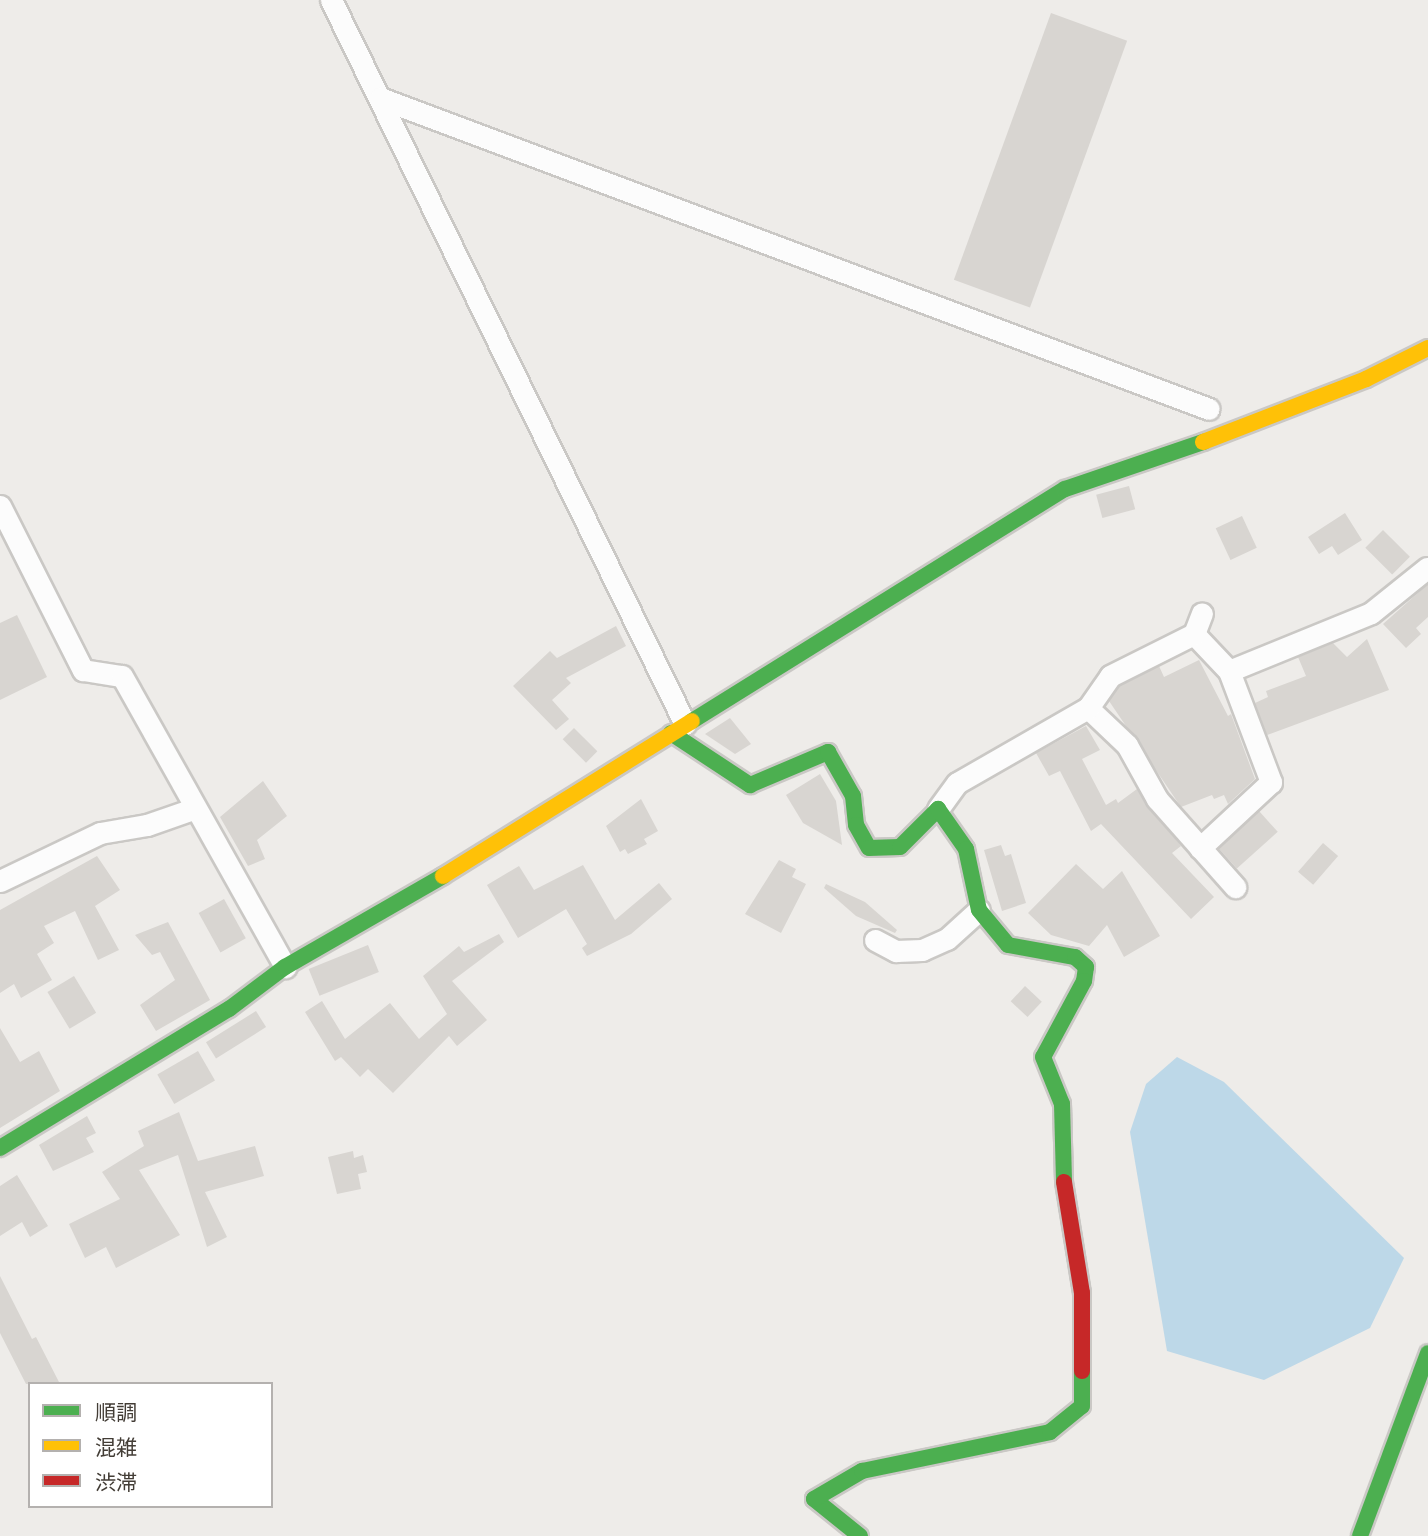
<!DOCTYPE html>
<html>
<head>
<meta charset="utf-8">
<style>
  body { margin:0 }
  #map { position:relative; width:1428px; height:1536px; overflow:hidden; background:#eeece9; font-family:"Exo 2","Noto Sans JP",sans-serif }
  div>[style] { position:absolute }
  .water>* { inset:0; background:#bdd8e8 }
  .building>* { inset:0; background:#d8d5d1; transform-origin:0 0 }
  .roads { filter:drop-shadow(2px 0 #cac8c5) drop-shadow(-2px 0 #cac8c5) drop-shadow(0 2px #cac8c5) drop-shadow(0 -2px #cac8c5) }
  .street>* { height:21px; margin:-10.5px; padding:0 10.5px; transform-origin:10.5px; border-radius:10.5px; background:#fcfcfc }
  .fast>* { height:16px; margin:-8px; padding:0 8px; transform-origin:8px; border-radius:8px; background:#4caf50 }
  .slow>* { height:16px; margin:-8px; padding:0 8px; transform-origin:8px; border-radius:8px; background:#ffc107 }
  .jam>* { height:16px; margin:-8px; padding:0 8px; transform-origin:8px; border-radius:8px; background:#c62828 }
  span { translate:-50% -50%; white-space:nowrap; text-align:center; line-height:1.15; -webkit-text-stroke:5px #fff; paint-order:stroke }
  .legend { position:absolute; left:28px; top:1382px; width:245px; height:126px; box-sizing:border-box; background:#fff; border:2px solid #b4b1af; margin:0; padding:9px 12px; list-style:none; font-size:21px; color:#433d36 }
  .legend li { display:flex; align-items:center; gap:14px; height:35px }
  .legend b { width:35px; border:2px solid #b4b1af }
</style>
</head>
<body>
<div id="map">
  <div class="water">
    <div style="clip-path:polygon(1177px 1057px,1224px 1082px,1404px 1258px,1370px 1328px,1264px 1380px,1167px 1351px,1130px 1132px,1146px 1084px)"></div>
  </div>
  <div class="building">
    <div style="left:1051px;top:13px;width:81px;height:284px;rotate:20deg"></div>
    <div style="left:1129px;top:486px;width:24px;height:34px;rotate:75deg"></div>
    <div style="clip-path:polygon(1345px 513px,1362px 540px,1338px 555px,1332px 546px,1319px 554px,1308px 537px)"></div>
    <div style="left:1242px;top:516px;width:35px;height:29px;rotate:65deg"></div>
    <div style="left:1383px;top:530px;width:38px;height:25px;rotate:45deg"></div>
    <div style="clip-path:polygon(1428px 584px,1428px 617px,1416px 628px,1421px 634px,1406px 648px,1383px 624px)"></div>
    <div style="clip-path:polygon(17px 615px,47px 677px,0 700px,0 623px)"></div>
    <div style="clip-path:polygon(616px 626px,626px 646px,566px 678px,571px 683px,552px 700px,569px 719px,556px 730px,513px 686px,550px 651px,557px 658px)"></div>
    <div style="clip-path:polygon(1367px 639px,1389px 690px,1267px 735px,1255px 703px,1268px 697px,1266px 691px,1306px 676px,1298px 657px,1333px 643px,1347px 657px)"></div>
    <div style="clip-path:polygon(1199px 660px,1228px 716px,1231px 714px,1255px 779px,1228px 804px,1224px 795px,1214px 799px,1212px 795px,1181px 807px,1109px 701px,1119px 686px,1159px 666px,1164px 677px)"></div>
    <div style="clip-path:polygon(730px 718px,751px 744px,735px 754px,705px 734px)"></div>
    <div style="clip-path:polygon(1086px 726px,1100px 750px,1082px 759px,1106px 805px,1116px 799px,1118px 803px,1137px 789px,1181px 846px,1172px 853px,1214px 897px,1191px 919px,1101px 824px,1091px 831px,1060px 771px,1049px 776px,1036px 753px)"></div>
    <div style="left:574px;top:728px;width:33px;height:16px;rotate:45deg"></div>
    <div style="clip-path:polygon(820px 774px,836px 801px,842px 845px,803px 823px,786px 795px)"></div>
    <div style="clip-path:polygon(263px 781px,287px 816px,257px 840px,265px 859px,248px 866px,220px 817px)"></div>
    <div style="clip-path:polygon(641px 799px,658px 831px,644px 839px,647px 844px,628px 854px,625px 849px,620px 852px,606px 826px)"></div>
    <div style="left:1259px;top:811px;width:28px;height:55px;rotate:48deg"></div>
    <div style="left:1323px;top:843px;width:20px;height:38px;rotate:41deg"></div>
    <div style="clip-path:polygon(1001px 845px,1005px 856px,1011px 854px,1026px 903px,1002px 911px,984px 850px)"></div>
    <div style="clip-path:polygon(97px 856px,120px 890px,95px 906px,119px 950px,98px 960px,75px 911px,44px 926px,54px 943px,37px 954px,52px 980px,21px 998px,14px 984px,0 993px,0 910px)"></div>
    <div style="clip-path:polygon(779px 860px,796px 869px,792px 877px,806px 884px,781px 933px,745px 914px)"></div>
    <div style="clip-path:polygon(1076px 864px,1103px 889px,1122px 871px,1160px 936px,1124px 957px,1107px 925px,1089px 946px,1051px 935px,1028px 913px)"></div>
    <div style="clip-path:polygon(583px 865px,615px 920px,659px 883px,672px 899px,631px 934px,587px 956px,582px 948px,587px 944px,566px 909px,518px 938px,487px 885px,519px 866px,534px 890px)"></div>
    <div style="clip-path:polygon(826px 884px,865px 902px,897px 930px,895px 933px,856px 916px,824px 888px)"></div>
    <div style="left:224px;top:899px;width:45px;height:29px;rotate:61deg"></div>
    <div style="clip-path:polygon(168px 922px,210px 1000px,156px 1031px,140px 1005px,175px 980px,160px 952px,152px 955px,135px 935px)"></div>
    <div style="clip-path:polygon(499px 934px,504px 942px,452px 981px,487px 1020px,457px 1046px,449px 1036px,393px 1093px,368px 1069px,360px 1077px,341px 1057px,335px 1061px,305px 1012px,322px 1001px,345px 1039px,390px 1003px,419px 1039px,447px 1014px,423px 976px,459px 946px,464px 952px)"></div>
    <div style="left:368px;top:945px;width:29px;height:64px;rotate:68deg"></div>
    <div style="left:74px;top:976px;width:43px;height:31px;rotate:59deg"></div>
    <div style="left:1025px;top:986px;width:23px;height:21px;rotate:43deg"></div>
    <div style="left:256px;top:1011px;width:19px;height:59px;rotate:58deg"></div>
    <div style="clip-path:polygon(0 1028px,20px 1062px,39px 1051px,60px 1091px,0 1128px)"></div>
    <div style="left:198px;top:1051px;width:34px;height:47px;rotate:60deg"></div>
    <div style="clip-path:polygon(179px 1112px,198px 1161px,255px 1146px,264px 1176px,205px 1192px,227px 1237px,207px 1247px,178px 1155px,139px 1170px,180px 1235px,116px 1268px,106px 1247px,85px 1258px,69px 1224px,120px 1199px,102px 1172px,144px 1146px,138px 1131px)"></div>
    <div style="clip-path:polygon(87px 1116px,96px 1133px,86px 1138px,94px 1152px,53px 1171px,39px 1145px)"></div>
    <div style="clip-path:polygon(353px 1151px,354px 1158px,363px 1155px,367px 1172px,358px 1174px,361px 1189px,337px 1194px,328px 1157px)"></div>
    <div style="clip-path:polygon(17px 1175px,48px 1226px,30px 1237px,22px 1222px,0 1236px,0 1186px)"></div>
    <div style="clip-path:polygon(0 1276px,32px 1339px,36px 1337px,60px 1384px,26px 1384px,0 1333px)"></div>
  </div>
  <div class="roads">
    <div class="street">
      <div style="left:331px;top:0;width:806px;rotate:63.94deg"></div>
      <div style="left:380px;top:98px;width:885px;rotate:20.56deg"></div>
      <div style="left:0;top:506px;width:184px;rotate:63.2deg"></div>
      <div style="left:83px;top:670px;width:39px;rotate:9deg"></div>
      <div style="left:122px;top:676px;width:334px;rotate:60.7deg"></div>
      <div style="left:1194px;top:634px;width:51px;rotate:46.6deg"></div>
      <div style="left:1229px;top:671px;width:119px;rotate:69.3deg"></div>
      <div style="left:1271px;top:782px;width:97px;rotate:137.1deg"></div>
      <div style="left:1229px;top:671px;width:153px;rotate:-22.2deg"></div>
      <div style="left:1371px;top:613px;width:72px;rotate:-38.8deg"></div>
      <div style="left:1088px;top:708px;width:54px;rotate:43.5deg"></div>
      <div style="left:1127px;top:745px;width:62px;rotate:60.9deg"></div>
      <div style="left:1157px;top:799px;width:118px;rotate:48.4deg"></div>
      <div style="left:938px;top:809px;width:32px;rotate:-54deg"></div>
      <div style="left:957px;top:783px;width:151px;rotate:-29.8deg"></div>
      <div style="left:1088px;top:708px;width:39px;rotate:-55deg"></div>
      <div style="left:1110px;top:676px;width:94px;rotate:-26.6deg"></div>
      <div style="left:1194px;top:634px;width:22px;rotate:-69deg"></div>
      <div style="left:0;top:881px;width:111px;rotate:-25.6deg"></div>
      <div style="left:100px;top:833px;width:48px;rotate:-9.7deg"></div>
      <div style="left:147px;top:825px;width:49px;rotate:-19.2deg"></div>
      <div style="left:875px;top:940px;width:24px;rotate:28deg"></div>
      <div style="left:896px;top:951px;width:26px;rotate:-2deg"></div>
      <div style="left:922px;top:950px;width:27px;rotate:-24deg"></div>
      <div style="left:947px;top:939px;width:43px;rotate:-42.2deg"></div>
    </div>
    <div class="fast">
      <div style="left:692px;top:721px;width:439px;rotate:-31.9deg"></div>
      <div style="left:1065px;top:489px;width:146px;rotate:-18.8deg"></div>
      <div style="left:671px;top:733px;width:95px;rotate:33.4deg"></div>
      <div style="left:750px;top:785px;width:85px;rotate:-22.9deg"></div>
      <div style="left:828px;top:752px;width:51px;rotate:60.4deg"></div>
      <div style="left:853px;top:796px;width:29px;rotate:84deg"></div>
      <div style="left:856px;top:825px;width:26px;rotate:61deg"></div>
      <div style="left:869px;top:848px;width:31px;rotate:-2deg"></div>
      <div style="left:900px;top:847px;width:54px;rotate:-45deg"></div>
      <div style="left:938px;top:809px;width:49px;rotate:55deg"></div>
      <div style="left:966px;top:849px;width:62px;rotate:78deg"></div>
      <div style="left:979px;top:910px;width:45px;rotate:50.4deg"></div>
      <div style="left:1008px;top:945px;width:68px;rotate:10.2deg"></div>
      <div style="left:1075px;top:957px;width:15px;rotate:42deg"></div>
      <div style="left:1086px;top:967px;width:14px;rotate:98deg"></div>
      <div style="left:1084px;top:981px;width:86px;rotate:118.3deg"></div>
      <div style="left:1043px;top:1057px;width:51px;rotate:68deg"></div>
      <div style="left:1062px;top:1104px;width:78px;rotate:88.5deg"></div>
      <div style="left:0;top:1148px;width:268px;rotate:-31.3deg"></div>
      <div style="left:229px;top:1009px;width:70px;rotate:-36.9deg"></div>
      <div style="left:285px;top:967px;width:182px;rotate:-29.9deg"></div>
      <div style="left:860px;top:1536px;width:59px;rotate:-141.2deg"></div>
      <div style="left:814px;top:1499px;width:56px;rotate:-30.3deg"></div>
      <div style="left:862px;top:1471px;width:192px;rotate:-11.7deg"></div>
      <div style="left:1050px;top:1432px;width:41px;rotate:-39.1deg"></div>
      <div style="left:1082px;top:1406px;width:35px;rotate:-90deg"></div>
      <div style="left:1360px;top:1536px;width:195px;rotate:-69.6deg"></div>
    </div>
    <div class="slow">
      <div style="left:1203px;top:442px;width:175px;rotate:-21.1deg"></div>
      <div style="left:1366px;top:379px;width:69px;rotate:-26.6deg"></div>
      <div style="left:443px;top:876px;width:293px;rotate:-31.9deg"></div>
    </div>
    <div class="jam">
      <div style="left:1064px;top:1182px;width:112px;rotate:80.8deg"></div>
      <div style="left:1082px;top:1293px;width:78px;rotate:90deg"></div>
    </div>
  </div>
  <ul class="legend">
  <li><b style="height:9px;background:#4caf50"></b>順調</li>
  <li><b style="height:9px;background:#ffc107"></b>混雑</li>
  <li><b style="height:9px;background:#c62828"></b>渋滞</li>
  </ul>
</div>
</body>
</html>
